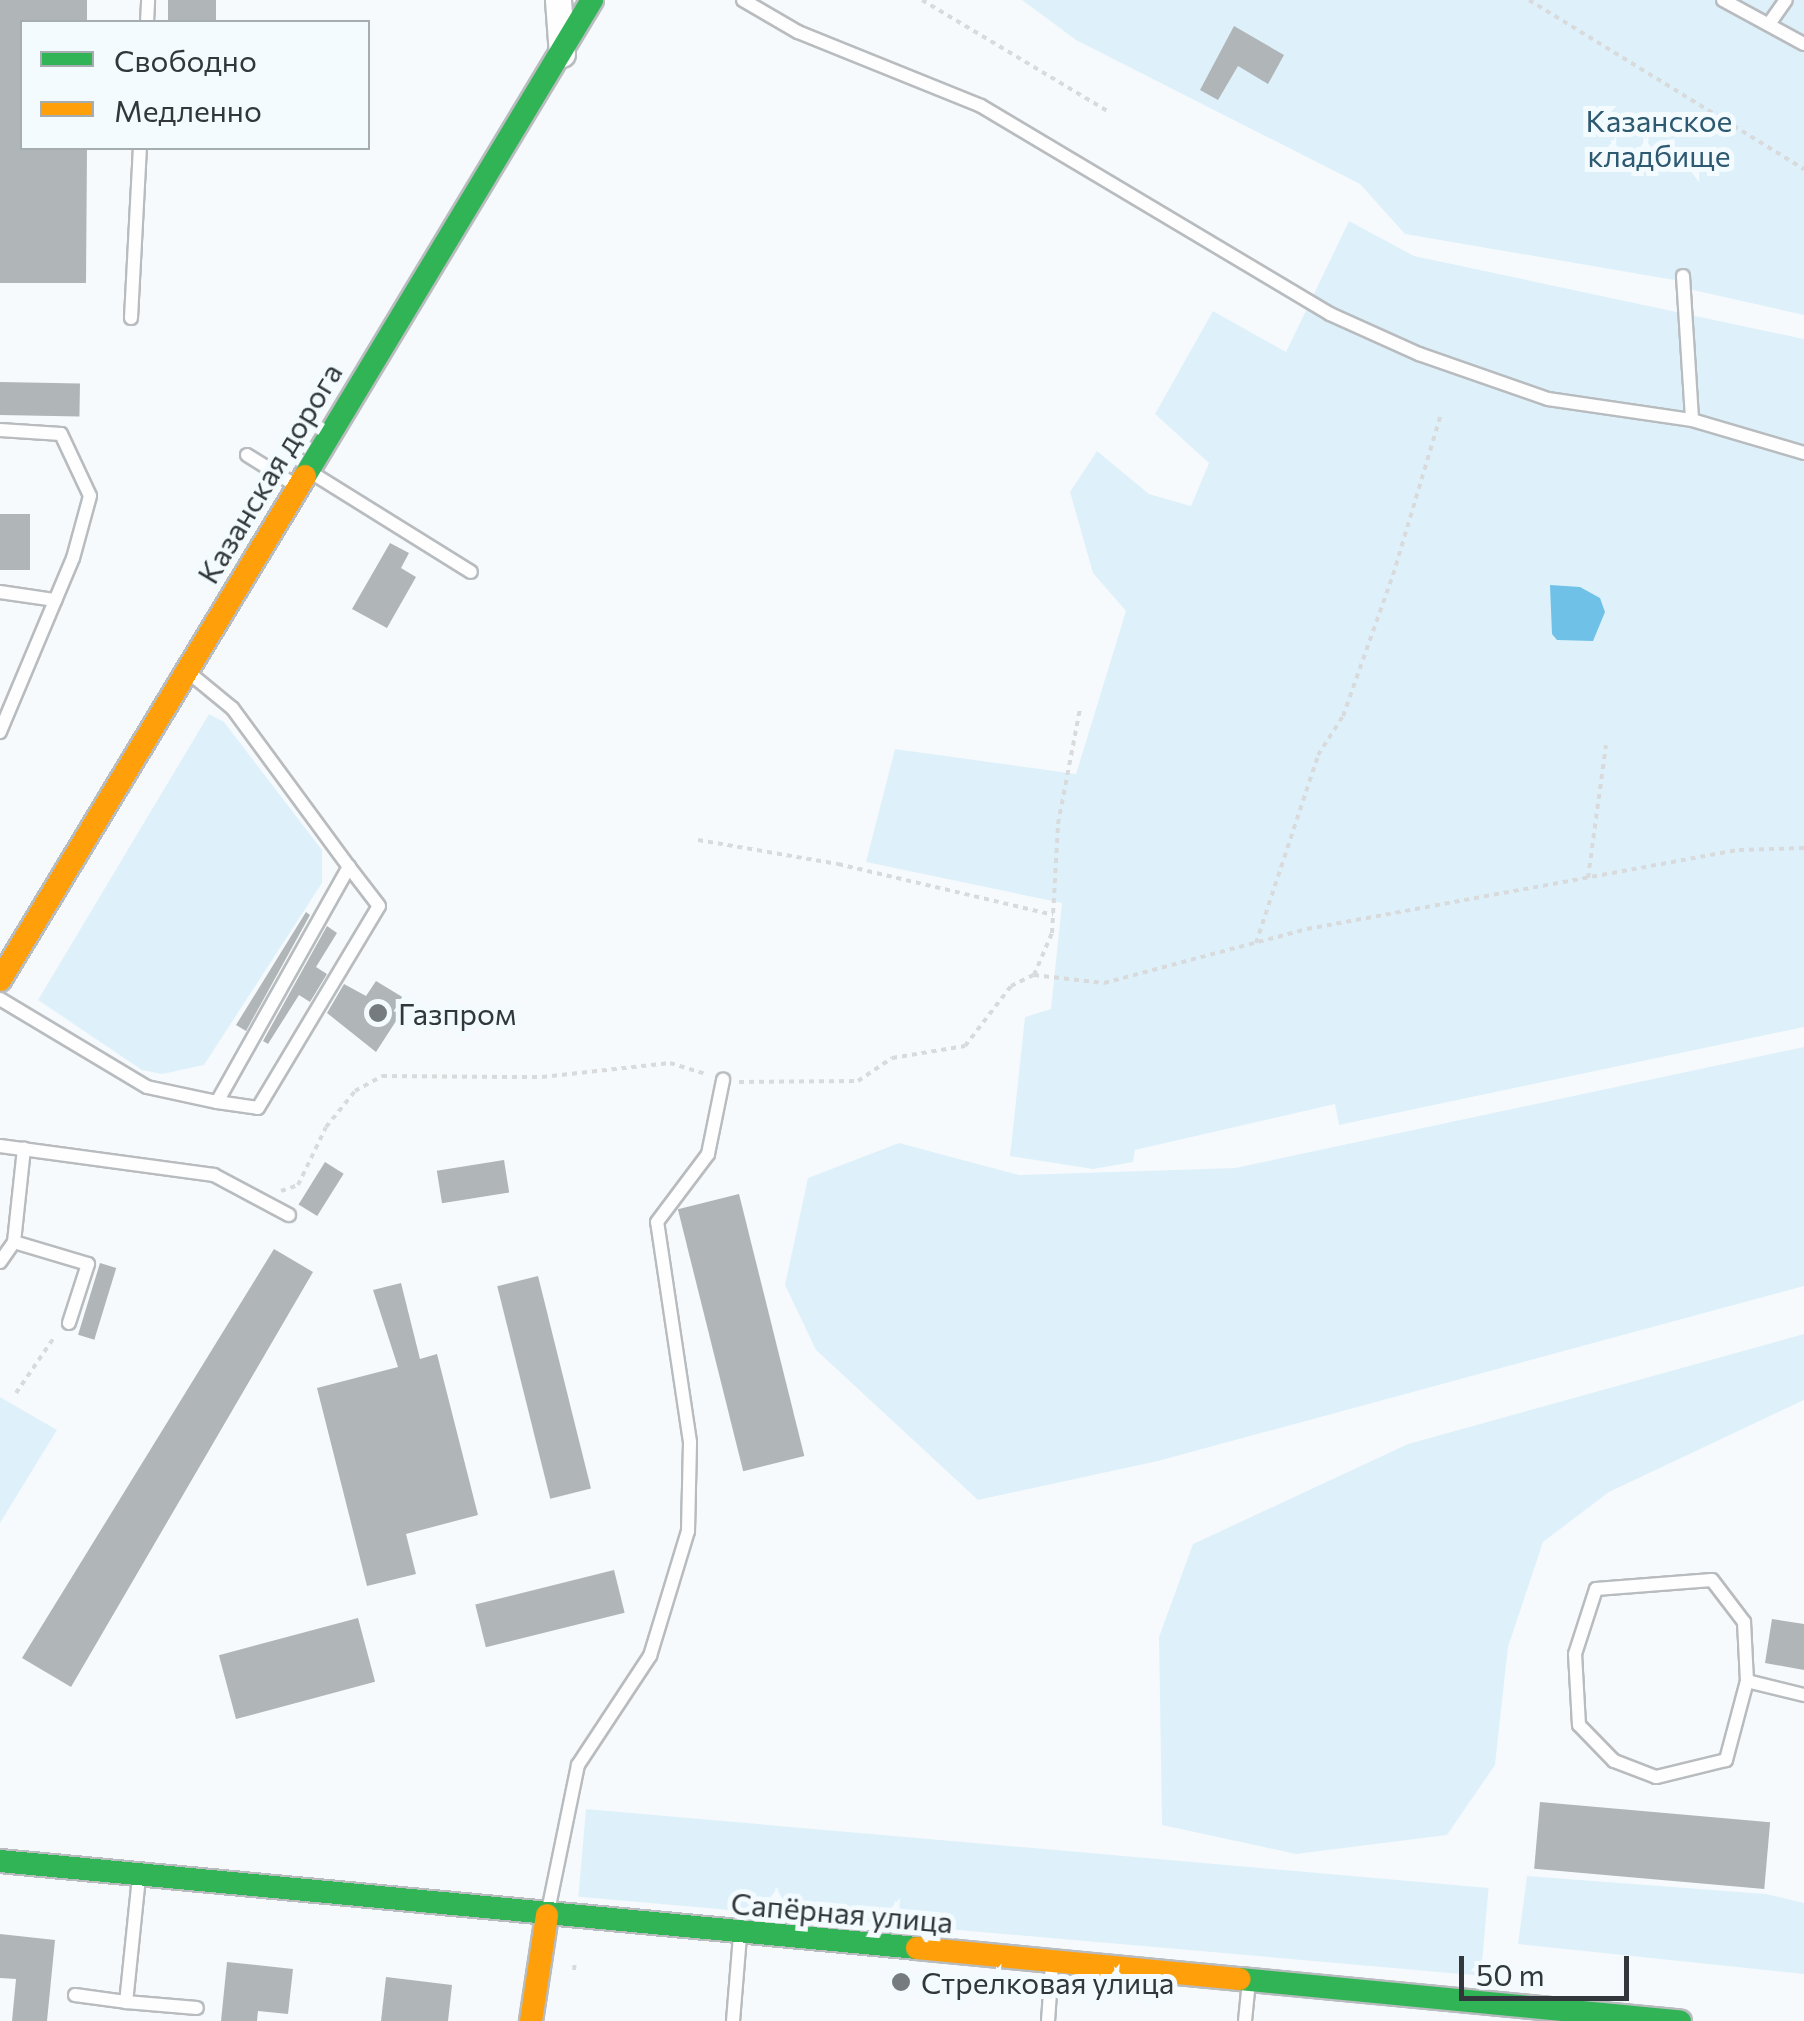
<!DOCTYPE html>
<html>
<head>
<meta charset="utf-8">
<style>
  body { margin:0 }
  #map { position:relative; width:1804px; height:2021px; overflow:hidden; background:#f7fafc; font-family:Commissioner,sans-serif }
  div>[style] { position:absolute }
  .green>* { inset:0; background:#def1fb; transform-origin:0 0 }
  .water>* { inset:0; background:#70c1e7 }
  .building>* { inset:0; background:#b0b5b7; transform-origin:0 0 }
  .path>* { height:4px; margin-top:-2px; transform-origin:0; background:repeating-linear-gradient(90deg,#d8dadb 0 5px,transparent 0 10px) }
  .roads { filter:drop-shadow(2px 0 #b8bcbf) drop-shadow(-2px 0 #b8bcbf) drop-shadow(0 2px #b8bcbf) drop-shadow(0 -2px #b8bcbf) }
  .lane>* { height:12px; margin:-6px; padding:0 6px; transform-origin:6px; border-radius:6px; background:#fefeff }
  .street>* { height:25px; margin:-12.5px; padding:0 12.5px; transform-origin:12.5px; border-radius:12.5px; background:#fefeff }
  .fast>* { height:22px; margin:-11px; padding:0 11px; transform-origin:11px; border-radius:11px; background:#30b455 }
  .slow>* { height:22px; margin:-11px; padding:0 11px; transform-origin:11px; border-radius:11px; background:#ff9f0a }
  .dots>* { width:28px; height:28px; translate:-50% -50%; box-sizing:border-box; border:5px solid #f4fbff; border-radius:50% }
  span { translate:-50% -50%; white-space:nowrap; text-align:center; line-height:1.15; -webkit-text-stroke:10px #f4fbff; paint-order:stroke }
  .park-label { font-size:30px; color:#2d5971 }
  .street-label { font-size:30px; color:#31373b }
  .poi-label { font-size:30px; color:#31373b }
  .left { translate:0 -50%; text-align:left }
  .legend { position:absolute; left:20px; top:20px; width:350px; height:130px; box-sizing:border-box; background:#f4fbff; border:2px solid #a6adb1; margin:0; padding:12px 18px; list-style:none; font-size:30px; color:#31373b }
  .legend li { display:flex; align-items:center; gap:20px; height:50px }
  .legend b { width:50px; border:2px solid #a6adb1 }
  .scale { position:absolute; left:1459px; top:1956px; width:170px; height:45px; box-sizing:border-box; border:5px solid #31373b; border-top:0; padding-left:12px; font-size:30px; line-height:35px; white-space:nowrap; color:#31373b; -webkit-text-stroke:8px #f4fbff; paint-order:stroke }
</style>
</head>
<body>
<div id="map">
  <div class="green">
    <div style="clip-path:polygon(1022px 0,1804px 0,1804px 315px,1688px 289px,1674px 280px,1405px 234px,1360px 184px,1076px 40px)"></div>
    <div style="clip-path:polygon(1349px 221px,1414px 256px,1804px 339px,1804px 1027px,1339px 1125px,1335px 1104px,1135px 1150px,1133px 1162px,1093px 1169px,1010px 1156px,1025px 1017px,1051px 1009px,1062px 903px,866px 862px,895px 749px,1076px 774px,1126px 611px,1093px 573px,1070px 492px,1097px 451px,1149px 494px,1191px 506px,1209px 463px,1155px 414px,1213px 311px,1286px 352px)"></div>
    <div style="clip-path:polygon(209px 714px,224px 722px,322px 850px,322px 883px,204px 1065px,162px 1074px,142px 1070px,38px 1000px)"></div>
    <div style="clip-path:polygon(1804px 1047px,1804px 1286px,1158px 1461px,978px 1500px,816px 1350px,785px 1285px,808px 1178px,899px 1143px,1019px 1175px,1235px 1168px)"></div>
    <div style="clip-path:polygon(1804px 1334px,1804px 1400px,1609px 1492px,1543px 1542px,1508px 1647px,1495px 1765px,1447px 1835px,1296px 1854px,1162px 1825px,1159px 1637px,1193px 1544px,1408px 1444px)"></div>
    <div style="clip-path:polygon(0 1397px,57px 1430px,0 1523px)"></div>
    <div style="left:586px;top:1809px;width:906px;height:88px;rotate:5deg"></div>
    <div style="clip-path:polygon(1527px 1876px,1766px 1894px,1804px 1903px,1804px 1974px,1518px 1944px)"></div>
  </div>
  <div class="water">
    <div style="clip-path:polygon(1550px 585px,1580px 587px,1600px 598px,1605px 612px,1593px 641px,1557px 640px,1552px 634px)"></div>
  </div>
  <div class="building">
    <div style="clip-path:polygon(0 0,87px 0,87px 22px,22px 22px,22px 148px,87px 148px,86px 283px,0 283px)"></div>
    <div style="left:168px;top:0;width:48px;height:22px"></div>
    <div style="clip-path:polygon(1234px 26px,1284px 55px,1268px 84px,1238px 66px,1218px 100px,1200px 90px)"></div>
    <div style="left:0;top:382px;width:80px;height:33px;rotate:1deg"></div>
    <div style="left:0;top:514px;width:30px;height:56px"></div>
    <div style="clip-path:polygon(390px 543px,409px 553px,401px 568px,416px 577px,387px 628px,352px 609px)"></div>
    <div style="clip-path:polygon(306px 912px,310px 915px,246px 1031px,236px 1025px)"></div>
    <div style="clip-path:polygon(327px 926px,337px 933px,316px 967px,327px 974px,310px 1002px,299px 995px,268px 1044px,263px 1041px)"></div>
    <div style="clip-path:polygon(376px 981px,409px 1001px,376px 1052px,327px 1013px,344px 984px,366px 996px)"></div>
    <div style="left:504px;top:1160px;width:33px;height:68px;rotate:81deg"></div>
    <div style="left:325px;top:1162px;width:22px;height:50px;rotate:32deg"></div>
    <div style="left:739px;top:1194px;width:270px;height:63px;rotate:76deg"></div>
    <div style="clip-path:polygon(274px 1249px,313px 1272px,71px 1687px,22px 1658px)"></div>
    <div style="left:100px;top:1263px;width:17px;height:75px;rotate:17deg"></div>
    <div style="left:538px;top:1276px;width:219px;height:42px;rotate:76deg"></div>
    <div style="clip-path:polygon(401px 1283px,420px 1359px,437px 1354px,478px 1515px,406px 1534px,416px 1574px,367px 1586px,317px 1388px,398px 1367px,373px 1290px)"></div>
    <div style="left:614px;top:1570px;width:44px;height:143px;rotate:76deg"></div>
    <div style="left:358px;top:1618px;width:66px;height:144px;rotate:75deg"></div>
    <div style="clip-path:polygon(1772px 1619px,1804px 1624px,1804px 1670px,1765px 1663px)"></div>
    <div style="left:1540px;top:1802px;width:231px;height:67px;rotate:5deg"></div>
    <div style="clip-path:polygon(0 1934px,55px 1940px,47px 2021px,12px 2021px,16px 1979px,0 1978px)"></div>
    <div style="clip-path:polygon(227px 1962px,293px 1969px,288px 2014px,258px 2011px,257px 2021px,221px 2021px)"></div>
    <div style="clip-path:polygon(386px 1977px,452px 1985px,448px 2021px,381px 2021px)"></div>
  </div>
  <div class="path">
    <div style="left:922px;top:0;width:218px;rotate:30.9deg"></div>
    <div style="left:1529px;top:0;width:323px;rotate:31.6deg"></div>
    <div style="left:698px;top:840px;width:142px;rotate:9.7deg"></div>
    <div style="left:838px;top:864px;width:221px;rotate:13.3deg"></div>
    <div style="left:1588px;top:878px;width:134px;rotate:-82.3deg"></div>
    <div style="left:1256px;top:943px;width:198px;rotate:-71.7deg"></div>
    <div style="left:1318px;top:755px;width:46px;rotate:-57.3deg"></div>
    <div style="left:1343px;top:716px;width:150px;rotate:-70.5deg"></div>
    <div style="left:1393px;top:575px;width:165px;rotate:-73.4deg"></div>
    <div style="left:1034px;top:975px;width:70px;rotate:6.5deg"></div>
    <div style="left:1104px;top:983px;width:210px;rotate:-14.9deg"></div>
    <div style="left:1307px;top:929px;width:439px;rotate:-10.4deg"></div>
    <div style="left:1739px;top:850px;width:65px;rotate:-1.8deg"></div>
    <div style="left:739px;top:1082px;width:119px;rotate:-0.5deg"></div>
    <div style="left:858px;top:1081px;width:41px;rotate:-34.1deg"></div>
    <div style="left:892px;top:1058px;width:74px;rotate:-9.3deg"></div>
    <div style="left:965px;top:1046px;width:76px;rotate:-52.5deg"></div>
    <div style="left:1011px;top:986px;width:25px;rotate:-26deg"></div>
    <div style="left:1034px;top:975px;width:46px;rotate:-66.8deg"></div>
    <div style="left:1052px;top:933px;width:109px;rotate:-86.8deg"></div>
    <div style="left:1058px;top:824px;width:117px;rotate:-79.2deg"></div>
    <div style="left:281px;top:1191px;width:18px;rotate:-19deg"></div>
    <div style="left:298px;top:1185px;width:64px;rotate:-64.2deg"></div>
    <div style="left:326px;top:1127px;width:46px;rotate:-51.1deg"></div>
    <div style="left:355px;top:1091px;width:31px;rotate:-29deg"></div>
    <div style="left:382px;top:1076px;width:160px;rotate:0.4deg"></div>
    <div style="left:542px;top:1077px;width:129px;rotate:-6.2deg"></div>
    <div style="left:670px;top:1063px;width:37px;rotate:17deg"></div>
    <div style="left:16px;top:1393px;width:69px;rotate:-55.6deg"></div>
    <div style="left:574px;top:1970px;width:10px;rotate:-84deg"></div>
  </div>
  <div class="roads">
    <div class="lane">
      <div style="left:743px;top:0;width:64px;rotate:30.2deg"></div>
      <div style="left:798px;top:32px;width:197px;rotate:22deg"></div>
      <div style="left:981px;top:106px;width:406px;rotate:30.8deg"></div>
      <div style="left:1330px;top:314px;width:98px;rotate:24.2deg"></div>
      <div style="left:1419px;top:354px;width:137px;rotate:19.2deg"></div>
      <div style="left:1548px;top:399px;width:146px;rotate:8.3deg"></div>
      <div style="left:1692px;top:420px;width:117px;rotate:16.4deg"></div>
      <div style="left:1723px;top:0;width:92px;rotate:28.5deg"></div>
      <div style="left:147px;top:22px;width:22px;rotate:-87deg"></div>
      <div style="left:1769px;top:24px;width:29px;rotate:-55deg"></div>
      <div style="left:1683px;top:276px;width:144px;rotate:86.4deg"></div>
      <div style="left:131px;top:318px;width:170px;rotate:-87deg"></div>
      <div style="left:0;top:430px;width:61px;rotate:3.8deg"></div>
      <div style="left:61px;top:434px;width:68px;rotate:64.9deg"></div>
      <div style="left:90px;top:496px;width:64px;rotate:105.3deg"></div>
      <div style="left:73px;top:558px;width:189px;rotate:112.8deg"></div>
      <div style="left:247px;top:455px;width:57px;rotate:32deg"></div>
      <div style="left:312px;top:473px;width:187px;rotate:31.9deg"></div>
      <div style="left:0;top:592px;width:56px;rotate:8.3deg"></div>
      <div style="left:0;top:999px;width:171px;rotate:30.9deg"></div>
      <div style="left:147px;top:1087px;width:72px;rotate:12.1deg"></div>
      <div style="left:217px;top:1102px;width:270px;rotate:-60.7deg"></div>
      <div style="left:349px;top:867px;width:197px;rotate:-126.3deg"></div>
      <div style="left:232px;top:708px;width:58px;rotate:-140.6deg"></div>
      <div style="left:217px;top:1102px;width:41px;rotate:8.3deg"></div>
      <div style="left:258px;top:1108px;width:235px;rotate:-59.1deg"></div>
      <div style="left:379px;top:906px;width:49px;rotate:-127.6deg"></div>
      <div style="left:0;top:1146px;width:216px;rotate:7.7deg"></div>
      <div style="left:214px;top:1175px;width:85px;rotate:28.1deg"></div>
      <div style="left:14px;top:1242px;width:77px;rotate:16.6deg"></div>
      <div style="left:88px;top:1264px;width:62px;rotate:107.9deg"></div>
      <div style="left:0;top:1262px;width:24px;rotate:-55deg"></div>
      <div style="left:14px;top:1242px;width:94px;rotate:-83.9deg"></div>
      <div style="left:1712px;top:1580px;width:53px;rotate:52.7deg"></div>
      <div style="left:1744px;top:1622px;width:59px;rotate:87.1deg"></div>
      <div style="left:1747px;top:1681px;width:82px;rotate:104.9deg"></div>
      <div style="left:1726px;top:1760px;width:72px;rotate:166.3deg"></div>
      <div style="left:1656px;top:1777px;width:45px;rotate:-159.1deg"></div>
      <div style="left:1614px;top:1761px;width:50px;rotate:-134.2deg"></div>
      <div style="left:1579px;top:1725px;width:71px;rotate:-93.2deg"></div>
      <div style="left:1575px;top:1654px;width:68px;rotate:-72.1deg"></div>
      <div style="left:1596px;top:1589px;width:116px;rotate:-4.4deg"></div>
      <div style="left:1747px;top:1681px;width:59px;rotate:13.8deg"></div>
      <div style="left:139px;top:1877px;width:126px;rotate:95.9deg"></div>
      <div style="left:126px;top:2002px;width:71px;rotate:4.8deg"></div>
      <div style="left:548px;top:1911px;width:149px;rotate:-78.4deg"></div>
      <div style="left:578px;top:1765px;width:131px;rotate:-56.6deg"></div>
      <div style="left:650px;top:1656px;width:131px;rotate:-73.1deg"></div>
      <div style="left:688px;top:1531px;width:89px;rotate:-88.7deg"></div>
      <div style="left:690px;top:1442px;width:222px;rotate:-98.5deg"></div>
      <div style="left:657px;top:1222px;width:85px;rotate:-53.1deg"></div>
      <div style="left:708px;top:1154px;width:76px;rotate:-78.5deg"></div>
      <div style="left:75px;top:1995px;width:51px;rotate:7.8deg"></div>
      <div style="left:733px;top:2021px;width:85px;rotate:-85.3deg"></div>
      <div style="left:1048px;top:2021px;width:57px;rotate:-86deg"></div>
      <div style="left:1245px;top:2021px;width:40px;rotate:-84.3deg"></div>
    </div>
    <div class="street">
      <div style="left:558px;top:0;width:54px;rotate:85.8deg"></div>
    </div>
    <div class="fast">
      <div style="left:305px;top:476px;width:556px;rotate:-58.91deg"></div>
      <div style="left:0;top:1861px;width:921px;rotate:5.42deg"></div>
      <div style="left:1240px;top:1979px;width:442px;rotate:5.5deg"></div>
    </div>
    <div class="slow">
      <div style="left:0;top:980px;width:589px;rotate:-58.82deg"></div>
      <div style="left:917px;top:1948px;width:324px;rotate:5.5deg"></div>
      <div style="left:531px;top:2021px;width:107px;rotate:-81.4deg"></div>
    </div>
  </div>
  <div class="dots">
    <div style="left:378px;top:1013px;background:#767b7f"></div>
    <div style="left:901px;top:1982px;background:#767b7f"></div>
  </div>
  <div class="park-label">
    <span style="left:1659px;top:137px">Казанское<br>кладбище</span>
  </div>
  <div class="street-label">
    <span style="left:269px;top:473px;rotate:-59deg">Казанская дорога</span>
    <span style="left:842px;top:1912px;rotate:5deg">Сапёрная улица</span>
  </div>
  <div class="poi-label">
    <span class="left" style="left:398px;top:1013px">Газпром</span>
    <span class="left" style="left:921px;top:1982px">Стрелковая улица</span>
  </div>
  <ul class="legend">
  <li><b style="height:12px;background:#30b455"></b>Свободно</li>
  <li><b style="height:12px;background:#ff9f0a"></b>Медленно</li>
  </ul>
  <div class="scale">50 m</div>
</div>
</body>
</html>
